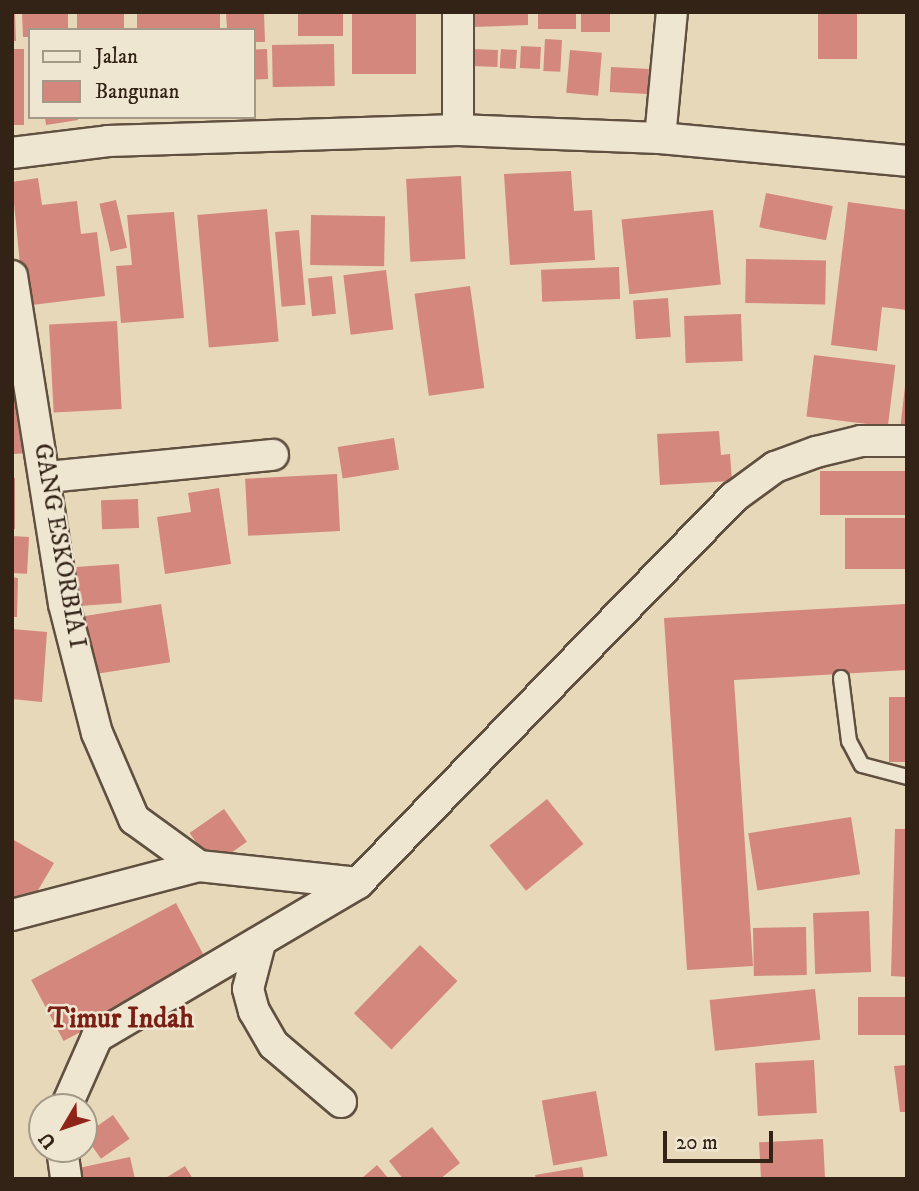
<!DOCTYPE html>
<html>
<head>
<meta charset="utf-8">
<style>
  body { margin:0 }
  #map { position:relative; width:919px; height:1191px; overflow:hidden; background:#e7d8ba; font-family:"IM FELL DW Pica",serif }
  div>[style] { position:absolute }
  .building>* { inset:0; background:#d4877c; transform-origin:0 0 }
  .roads { filter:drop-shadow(2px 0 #605040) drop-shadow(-2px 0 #605040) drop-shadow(0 2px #605040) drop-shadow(0 -2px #605040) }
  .lane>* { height:14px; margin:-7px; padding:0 7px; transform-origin:7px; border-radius:7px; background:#efe6d2 }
  .street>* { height:30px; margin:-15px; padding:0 15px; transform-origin:15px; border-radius:15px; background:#efe6d2 }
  span { translate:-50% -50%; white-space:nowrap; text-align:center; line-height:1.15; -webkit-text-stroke:5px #efe6d2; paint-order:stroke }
  .street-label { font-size:24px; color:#332317 }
  .quarter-label { font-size:28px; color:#7a1f14; font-weight:700 }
  .frame { position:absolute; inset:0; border:14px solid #332317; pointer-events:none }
  .legend { position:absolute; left:28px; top:28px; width:228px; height:91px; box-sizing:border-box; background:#efe6d2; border:2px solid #a49887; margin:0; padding:9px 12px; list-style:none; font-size:21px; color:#332317 }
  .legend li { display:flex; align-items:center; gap:14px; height:35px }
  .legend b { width:35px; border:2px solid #a49887 }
  .north { position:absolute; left:28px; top:1093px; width:70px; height:70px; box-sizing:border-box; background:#efe6d2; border:2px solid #a49887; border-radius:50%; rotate:231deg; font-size:19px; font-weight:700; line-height:28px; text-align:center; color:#332317 }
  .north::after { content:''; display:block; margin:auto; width:24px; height:32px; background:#8f2418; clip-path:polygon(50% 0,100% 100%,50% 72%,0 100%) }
  .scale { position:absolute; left:663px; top:1131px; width:110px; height:32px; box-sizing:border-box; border:4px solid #332317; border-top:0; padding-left:9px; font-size:21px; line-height:24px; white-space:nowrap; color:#332317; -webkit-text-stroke:5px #efe6d2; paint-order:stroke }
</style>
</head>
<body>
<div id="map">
  <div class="building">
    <div style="clip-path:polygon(12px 12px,15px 12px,16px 41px,12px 41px)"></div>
    <div style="clip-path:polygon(22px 12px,68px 12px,68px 30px,30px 30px,30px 37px,23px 37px)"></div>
    <div style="left:77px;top:12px;width:47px;height:18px"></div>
    <div style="left:137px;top:12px;width:83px;height:18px"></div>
    <div style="clip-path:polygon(226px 12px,264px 12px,265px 42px,254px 42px,254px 30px,227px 30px)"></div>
    <div style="left:298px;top:12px;width:45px;height:24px"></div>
    <div style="left:352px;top:12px;width:64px;height:62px"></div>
    <div style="clip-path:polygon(471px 12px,528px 12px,528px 25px,472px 27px)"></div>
    <div style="left:538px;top:12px;width:38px;height:17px"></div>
    <div style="left:581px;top:12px;width:29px;height:20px"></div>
    <div style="left:818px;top:12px;width:39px;height:47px"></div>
    <div style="left:545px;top:39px;width:17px;height:32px;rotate:3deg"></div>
    <div style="left:334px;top:44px;width:42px;height:62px;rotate:89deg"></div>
    <div style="left:521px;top:46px;width:20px;height:22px;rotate:3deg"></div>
    <div style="left:12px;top:49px;width:12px;height:76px"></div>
    <div style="left:267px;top:49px;width:30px;height:13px;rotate:88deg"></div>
    <div style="left:472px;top:49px;width:26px;height:17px;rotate:2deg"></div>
    <div style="left:501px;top:49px;width:16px;height:19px;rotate:4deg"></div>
    <div style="left:570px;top:50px;width:32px;height:43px;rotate:5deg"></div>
    <div style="left:611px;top:67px;width:38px;height:25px;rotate:3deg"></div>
    <div style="clip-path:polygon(45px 117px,78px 117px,78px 120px,46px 125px)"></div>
    <div style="clip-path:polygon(571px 171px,574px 211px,592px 210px,595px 260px,510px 265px,504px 174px)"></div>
    <div style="left:461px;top:176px;width:83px;height:55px;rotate:87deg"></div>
    <div style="clip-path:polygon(38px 178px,42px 205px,77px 201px,81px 234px,97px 232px,105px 296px,24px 306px,12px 182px)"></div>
    <div style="left:766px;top:193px;width:68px;height:35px;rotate:11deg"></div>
    <div style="left:116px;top:200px;width:49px;height:17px;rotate:77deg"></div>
    <div style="clip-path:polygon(848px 202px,907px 210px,907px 310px,882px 307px,877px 351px,831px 345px)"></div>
    <div style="left:267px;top:209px;width:133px;height:70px;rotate:85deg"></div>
    <div style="left:713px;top:210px;width:75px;height:92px;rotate:84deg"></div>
    <div style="clip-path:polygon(174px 212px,184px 318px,121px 323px,116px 266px,132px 265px,127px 215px)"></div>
    <div style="left:311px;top:215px;width:74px;height:50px;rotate:1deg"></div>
    <div style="left:299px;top:230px;width:75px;height:24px;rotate:85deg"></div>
    <div style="left:746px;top:259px;width:80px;height:44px;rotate:1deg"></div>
    <div style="left:619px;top:267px;width:32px;height:78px;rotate:88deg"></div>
    <div style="left:386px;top:270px;width:60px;height:43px;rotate:83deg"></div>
    <div style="left:332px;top:276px;width:38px;height:24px;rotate:84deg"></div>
    <div style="left:470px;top:286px;width:103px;height:56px;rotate:82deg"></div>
    <div style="left:668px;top:298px;width:39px;height:35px;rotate:86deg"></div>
    <div style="left:741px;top:314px;width:47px;height:57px;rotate:88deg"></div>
    <div style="left:117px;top:321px;width:88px;height:68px;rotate:87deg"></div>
    <div style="left:814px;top:355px;width:82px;height:62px;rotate:7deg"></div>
    <div style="clip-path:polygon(905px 386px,907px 386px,907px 431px,900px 430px)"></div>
    <div style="clip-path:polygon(24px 392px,29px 453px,12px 454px,12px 393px)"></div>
    <div style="clip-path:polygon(719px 431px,721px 455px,730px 454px,732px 481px,660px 485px,657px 434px)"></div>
    <div style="left:394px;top:438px;width:32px;height:57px;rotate:81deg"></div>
    <div style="left:907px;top:471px;width:44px;height:87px;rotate:90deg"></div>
    <div style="left:337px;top:474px;width:57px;height:92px;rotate:87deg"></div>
    <div style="left:12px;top:478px;width:3px;height:51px"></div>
    <div style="clip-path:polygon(219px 488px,231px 564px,165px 574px,157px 517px,191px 512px,188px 493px)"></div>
    <div style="left:138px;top:499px;width:29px;height:37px;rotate:88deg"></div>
    <div style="left:845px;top:518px;width:62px;height:51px"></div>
    <div style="left:12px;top:536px;width:17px;height:37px;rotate:3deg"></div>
    <div style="left:119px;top:564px;width:39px;height:50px;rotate:86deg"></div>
    <div style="clip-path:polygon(12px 577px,18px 578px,17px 617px,12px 617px)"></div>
    <div style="left:161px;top:604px;width:59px;height:82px;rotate:81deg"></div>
    <div style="clip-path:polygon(906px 604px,907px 670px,734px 680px,753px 966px,687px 970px,664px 618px)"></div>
    <div style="clip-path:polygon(12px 629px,47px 632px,42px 702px,12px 699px)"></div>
    <div style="left:907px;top:697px;width:65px;height:18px;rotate:90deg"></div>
    <div style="left:547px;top:799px;width:58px;height:74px;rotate:51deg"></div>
    <div style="left:224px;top:809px;width:40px;height:42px;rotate:55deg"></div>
    <div style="left:851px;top:817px;width:58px;height:104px;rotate:81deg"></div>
    <div style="clip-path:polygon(895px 829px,907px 829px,907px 977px,891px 976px)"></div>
    <div style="clip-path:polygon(12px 839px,54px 863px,27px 909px,12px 900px)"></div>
    <div style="left:176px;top:903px;width:69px;height:164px;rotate:62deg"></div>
    <div style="left:869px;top:911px;width:61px;height:56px;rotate:88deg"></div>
    <div style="left:806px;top:927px;width:48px;height:53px;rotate:89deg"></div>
    <div style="left:420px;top:945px;width:52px;height:95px;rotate:44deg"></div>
    <div style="left:815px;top:989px;width:51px;height:106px;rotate:84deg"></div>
    <div style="left:907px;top:997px;width:38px;height:49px;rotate:90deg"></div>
    <div style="left:814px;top:1060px;width:53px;height:59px;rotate:87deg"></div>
    <div style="clip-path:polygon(907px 1065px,907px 1112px,900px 1112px,894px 1066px)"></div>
    <div style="left:596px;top:1091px;width:66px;height:55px;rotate:80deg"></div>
    <div style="left:113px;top:1115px;width:29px;height:35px;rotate:55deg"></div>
    <div style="clip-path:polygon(432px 1127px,460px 1163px,440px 1179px,403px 1179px,389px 1161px)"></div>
    <div style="left:823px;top:1139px;width:40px;height:64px;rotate:87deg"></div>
    <div style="clip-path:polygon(130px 1157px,135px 1179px,76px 1179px,74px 1169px)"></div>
    <div style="clip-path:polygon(377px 1165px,389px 1179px,361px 1179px)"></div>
    <div style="clip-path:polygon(185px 1166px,193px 1179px,164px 1179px)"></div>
    <div style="clip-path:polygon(582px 1167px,584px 1179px,536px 1179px,535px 1175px)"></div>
  </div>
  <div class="roads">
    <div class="lane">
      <div style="left:841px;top:678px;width:64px;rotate:82.8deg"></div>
      <div style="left:849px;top:741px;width:27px;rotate:62deg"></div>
      <div style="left:862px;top:765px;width:47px;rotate:14.9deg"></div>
    </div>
    <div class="street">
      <div style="left:458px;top:12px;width:118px;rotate:90deg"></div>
      <div style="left:660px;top:138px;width:127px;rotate:-84.6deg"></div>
      <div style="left:12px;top:153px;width:97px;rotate:-7.1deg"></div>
      <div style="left:108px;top:141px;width:350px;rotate:-1.8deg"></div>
      <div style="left:458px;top:130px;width:202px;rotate:2.3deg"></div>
      <div style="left:660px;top:138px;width:248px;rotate:5.3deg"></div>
      <div style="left:12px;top:276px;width:332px;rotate:81deg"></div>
      <div style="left:64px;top:604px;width:133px;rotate:75.7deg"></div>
      <div style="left:97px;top:733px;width:94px;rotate:66.7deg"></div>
      <div style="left:134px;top:819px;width:80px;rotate:35.9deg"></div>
      <div style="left:199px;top:866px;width:160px;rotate:6.1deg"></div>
      <div style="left:47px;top:477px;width:227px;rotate:-5.6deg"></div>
      <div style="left:12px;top:915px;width:193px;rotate:-14.7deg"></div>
      <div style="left:259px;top:947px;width:43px;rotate:104.7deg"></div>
      <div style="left:248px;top:989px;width:23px;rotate:75deg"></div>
      <div style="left:254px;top:1011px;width:39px;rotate:60deg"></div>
      <div style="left:274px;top:1045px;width:88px;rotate:40.4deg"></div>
      <div style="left:66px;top:1107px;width:77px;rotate:-66.1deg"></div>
      <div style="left:97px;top:1037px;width:303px;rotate:-30.5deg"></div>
      <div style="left:358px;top:883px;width:539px;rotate:-45.75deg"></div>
      <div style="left:734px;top:497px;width:51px;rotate:-36.2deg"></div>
      <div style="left:775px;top:467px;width:44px;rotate:-20.1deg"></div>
      <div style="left:816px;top:452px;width:46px;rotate:-13.7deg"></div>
      <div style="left:861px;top:441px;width:46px"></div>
      <div style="left:62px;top:1149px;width:30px;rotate:82deg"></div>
    </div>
  </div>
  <div class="street-label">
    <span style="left:59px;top:546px;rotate:80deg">GANG ESKORBIA I</span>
  </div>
  <div class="quarter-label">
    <span style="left:121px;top:1019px">Timur Indah</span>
  </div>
  <div class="frame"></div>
  <ul class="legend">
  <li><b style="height:9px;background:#efe6d2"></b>Jalan</li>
  <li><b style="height:19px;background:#d4877c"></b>Bangunan</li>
  </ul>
  <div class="north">U</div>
  <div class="scale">20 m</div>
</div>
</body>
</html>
